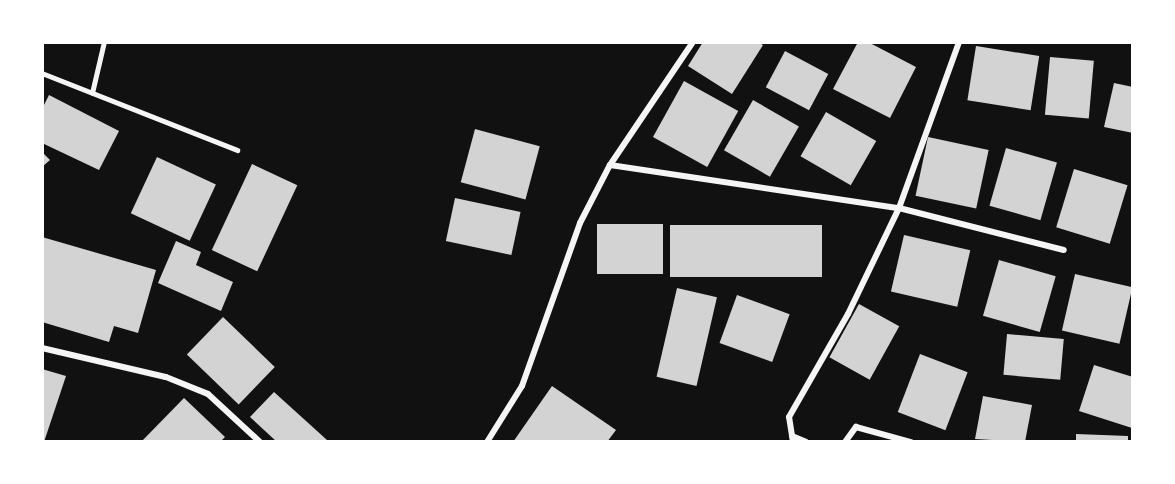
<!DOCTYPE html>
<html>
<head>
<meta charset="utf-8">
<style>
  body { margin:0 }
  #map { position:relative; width:1175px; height:484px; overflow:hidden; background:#111; font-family:Jost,sans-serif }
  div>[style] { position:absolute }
  .building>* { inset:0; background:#d3d3d3; transform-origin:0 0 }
  .service>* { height:4.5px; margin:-2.25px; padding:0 2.25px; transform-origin:2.25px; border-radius:2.25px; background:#f5f5f5 }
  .minor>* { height:6px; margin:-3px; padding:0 3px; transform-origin:3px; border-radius:3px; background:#f5f5f5 }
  span { translate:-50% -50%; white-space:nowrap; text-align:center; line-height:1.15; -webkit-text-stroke:6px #fff; paint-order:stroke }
  .frame { position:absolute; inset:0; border:44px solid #fff; pointer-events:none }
</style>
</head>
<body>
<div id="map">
  <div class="building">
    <div style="clip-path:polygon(703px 42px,757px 42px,763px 45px,732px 94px,688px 66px)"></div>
    <div style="clip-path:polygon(858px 42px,868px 42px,916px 67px,890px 118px,833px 89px)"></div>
    <div style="left:976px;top:46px;width:64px;height:55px;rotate:9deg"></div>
    <div style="left:785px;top:51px;width:49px;height:41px;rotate:28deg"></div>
    <div style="left:1050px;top:57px;width:44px;height:58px;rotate:5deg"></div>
    <div style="left:684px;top:81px;width:62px;height:64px;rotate:29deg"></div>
    <div style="clip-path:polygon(1114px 83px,1133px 87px,1133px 133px,1104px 127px)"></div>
    <div style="clip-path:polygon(49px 95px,119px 131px,99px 170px,42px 143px,42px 109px)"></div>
    <div style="left:753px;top:100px;width:53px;height:58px;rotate:30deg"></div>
    <div style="left:826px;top:112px;width:58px;height:51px;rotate:30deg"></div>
    <div style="left:475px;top:129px;width:67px;height:55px;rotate:15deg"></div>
    <div style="left:928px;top:137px;width:62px;height:60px;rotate:12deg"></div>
    <div style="left:1006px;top:148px;width:53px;height:60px;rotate:16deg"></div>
    <div style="clip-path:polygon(42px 152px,50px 160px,42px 167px)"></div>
    <div style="left:157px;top:157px;width:65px;height:62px;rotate:25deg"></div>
    <div style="left:252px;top:164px;width:50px;height:95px;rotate:25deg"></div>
    <div style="left:1074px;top:169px;width:56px;height:61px;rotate:17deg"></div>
    <div style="left:455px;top:198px;width:67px;height:44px;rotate:12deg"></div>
    <div style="left:597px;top:224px;width:66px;height:50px"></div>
    <div style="left:670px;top:225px;width:152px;height:52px"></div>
    <div style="left:904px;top:235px;width:68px;height:58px;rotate:13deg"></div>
    <div style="clip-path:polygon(42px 237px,156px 270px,138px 333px,114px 326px,109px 342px,42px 322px)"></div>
    <div style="clip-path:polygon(176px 241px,201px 252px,196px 265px,233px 282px,221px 311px,158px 283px)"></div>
    <div style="left:999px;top:260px;width:59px;height:58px;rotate:16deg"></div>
    <div style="left:1075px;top:274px;width:59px;height:58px;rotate:13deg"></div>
    <div style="left:677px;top:288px;width:41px;height:91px;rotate:13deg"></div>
    <div style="left:737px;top:295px;width:56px;height:51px;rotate:20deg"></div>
    <div style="left:859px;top:304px;width:46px;height:61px;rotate:29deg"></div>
    <div style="left:223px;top:317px;width:72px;height:52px;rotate:44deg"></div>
    <div style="left:1007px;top:334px;width:57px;height:41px;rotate:5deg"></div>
    <div style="left:920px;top:354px;width:51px;height:62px;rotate:21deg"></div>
    <div style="clip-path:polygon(1094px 365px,1133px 377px,1132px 428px,1079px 411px)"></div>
    <div style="clip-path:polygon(42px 369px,66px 376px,44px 442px,42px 442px)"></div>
    <div style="clip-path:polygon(552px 386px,616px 430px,607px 442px,513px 442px)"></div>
    <div style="clip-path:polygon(274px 392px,327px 440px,325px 442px,277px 442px,250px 417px)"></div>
    <div style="clip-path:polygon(983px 396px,1032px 405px,1025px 442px,975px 439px)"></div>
    <div style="clip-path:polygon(184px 398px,225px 437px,220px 442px,141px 442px)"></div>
    <div style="clip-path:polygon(1076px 434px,1128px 436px,1128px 442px,1076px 442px)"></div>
  </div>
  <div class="service">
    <div style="left:42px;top:73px;width:210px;rotate:21.5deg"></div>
    <div style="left:92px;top:93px;width:52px;rotate:-76.8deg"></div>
  </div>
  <div class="minor">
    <div style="left:610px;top:165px;width:292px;rotate:8.5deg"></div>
    <div style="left:899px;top:208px;width:170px;rotate:14.3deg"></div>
    <div style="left:42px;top:348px;width:127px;rotate:13.2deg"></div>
    <div style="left:166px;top:377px;width:45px;rotate:22deg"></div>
    <div style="left:208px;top:394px;width:71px;rotate:42.7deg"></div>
    <div style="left:792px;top:436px;width:15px;rotate:23deg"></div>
    <div style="left:487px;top:442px;width:66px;rotate:-58deg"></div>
    <div style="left:522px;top:386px;width:173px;rotate:-70.4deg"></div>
    <div style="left:580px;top:223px;width:65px;rotate:-62.7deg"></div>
    <div style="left:610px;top:165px;width:148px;rotate:-56deg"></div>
    <div style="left:793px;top:442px;width:25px;rotate:-99deg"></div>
    <div style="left:789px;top:417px;width:119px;rotate:-60.2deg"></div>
    <div style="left:848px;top:314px;width:118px;rotate:-64.3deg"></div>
    <div style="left:899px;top:208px;width:177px;rotate:-70.1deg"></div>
    <div style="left:845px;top:442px;width:19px;rotate:-54deg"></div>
    <div style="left:856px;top:427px;width:57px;rotate:15.3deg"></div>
  </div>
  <div class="frame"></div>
</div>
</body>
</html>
